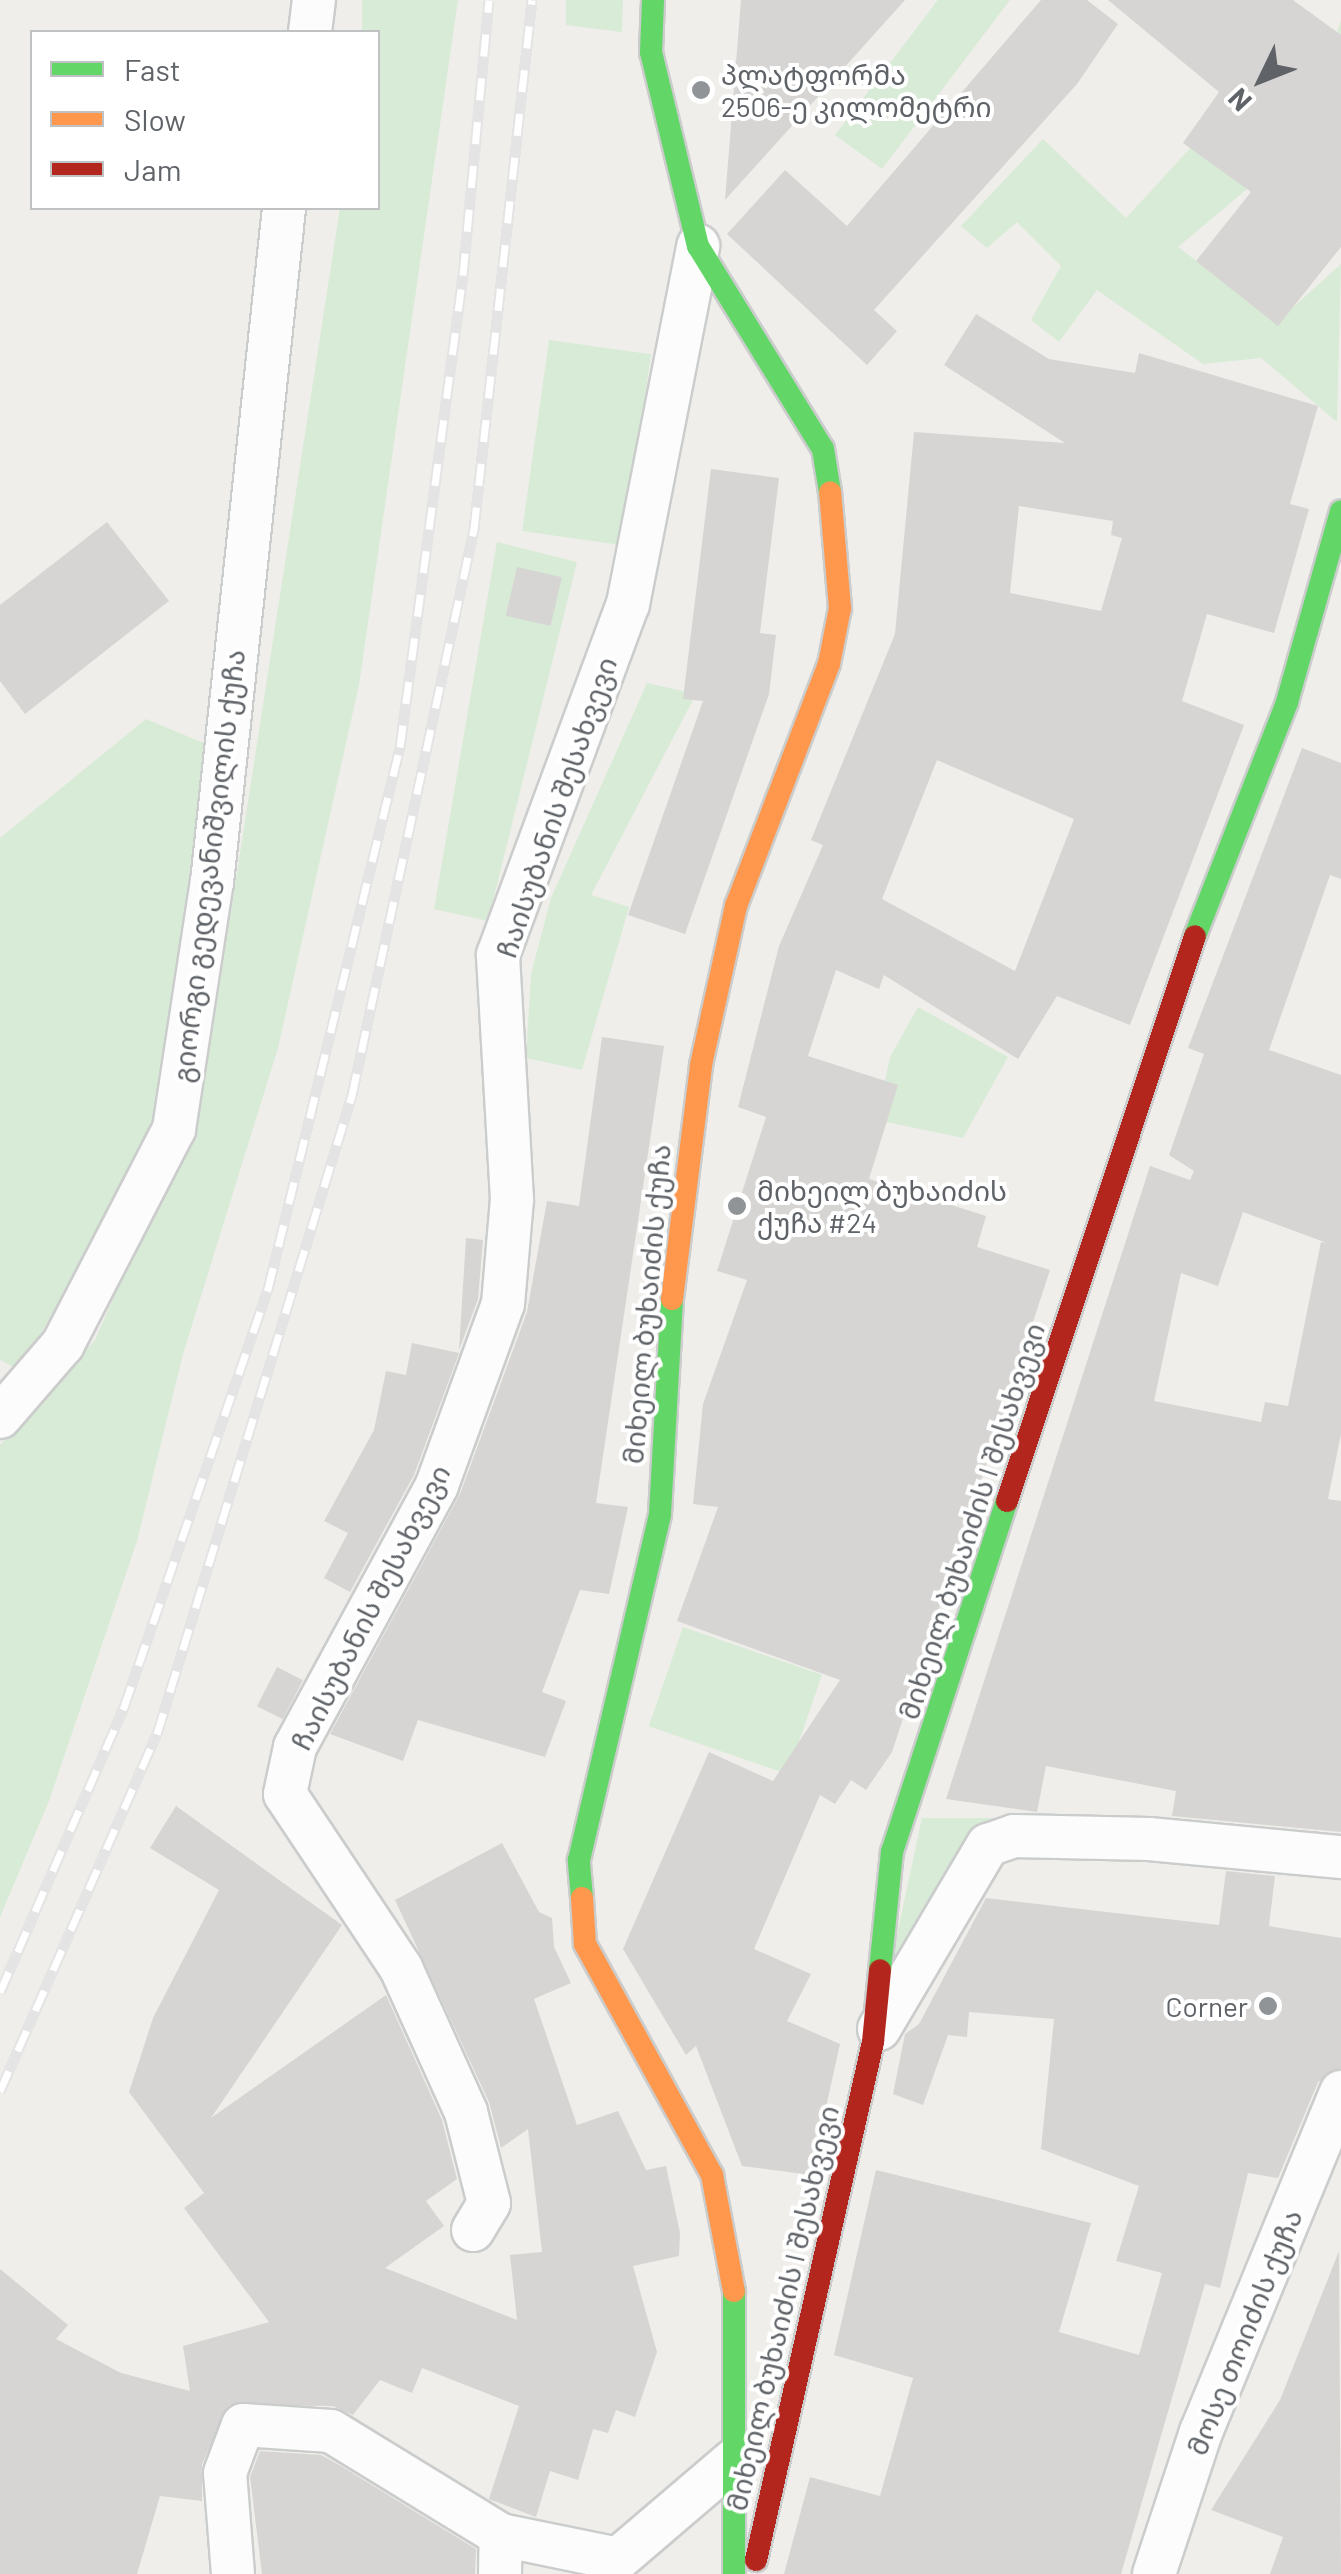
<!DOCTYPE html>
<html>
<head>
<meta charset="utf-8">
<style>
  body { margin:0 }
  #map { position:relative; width:1341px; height:2574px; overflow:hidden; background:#efeeea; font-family:Barlow,"Noto Sans Georgian",sans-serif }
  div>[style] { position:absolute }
  .green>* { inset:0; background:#d8ebd6; transform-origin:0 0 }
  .building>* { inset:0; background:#d6d5d3; transform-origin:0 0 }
  .roads { filter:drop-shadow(2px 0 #cbcccc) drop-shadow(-2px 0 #cbcccc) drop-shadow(0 2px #cbcccc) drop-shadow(0 -2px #cbcccc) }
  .street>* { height:42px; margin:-21px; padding:0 21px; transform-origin:21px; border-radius:21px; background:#fdfcfc }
  .fast>* { height:22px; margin:-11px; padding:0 11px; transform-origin:11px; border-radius:11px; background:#63d668 }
  .slow>* { height:22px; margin:-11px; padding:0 11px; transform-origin:11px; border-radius:11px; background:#ff974d }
  .jam>* { height:22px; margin:-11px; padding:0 11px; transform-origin:11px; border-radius:11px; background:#b3261e }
  .rail>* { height:11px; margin-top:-5.5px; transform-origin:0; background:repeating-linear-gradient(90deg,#fff 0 22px,#e4e4e4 0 44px); box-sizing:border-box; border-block:2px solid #e4e4e4 }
  .dots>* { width:28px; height:28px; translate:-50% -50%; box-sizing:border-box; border:5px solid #fff; border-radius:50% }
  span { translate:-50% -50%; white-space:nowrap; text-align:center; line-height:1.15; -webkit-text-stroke:8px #fff; paint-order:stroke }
  .poi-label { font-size:28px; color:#5f6368 }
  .left { translate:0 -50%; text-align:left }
  .right { translate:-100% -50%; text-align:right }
  .street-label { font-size:28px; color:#5f6368 }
  .legend { position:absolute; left:30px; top:30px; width:350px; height:180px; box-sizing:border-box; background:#fff; border:2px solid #bfc1c3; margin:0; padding:12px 18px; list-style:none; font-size:30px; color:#5f6368 }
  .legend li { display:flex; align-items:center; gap:20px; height:50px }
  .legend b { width:50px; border:2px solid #bfc1c3 }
  .north { position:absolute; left:1211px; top:30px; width:100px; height:100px; -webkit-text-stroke:8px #fff; paint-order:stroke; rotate:227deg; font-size:28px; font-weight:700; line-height:40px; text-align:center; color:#5f6368 }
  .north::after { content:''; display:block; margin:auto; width:35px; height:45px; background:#5f6368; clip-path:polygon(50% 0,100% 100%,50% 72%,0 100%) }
</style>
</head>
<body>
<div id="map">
  <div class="green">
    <div style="clip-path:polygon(362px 0,458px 0,359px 685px,278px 1048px,183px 1354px,137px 1541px,49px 1801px,0 1917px,0 1445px,95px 1340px,203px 1092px,340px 208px,378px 208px,378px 32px,362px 32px)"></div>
    <div style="clip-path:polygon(566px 0,623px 0,622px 32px,566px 25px)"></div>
    <div style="clip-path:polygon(938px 0,1010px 0,882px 169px,835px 135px)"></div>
    <div style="clip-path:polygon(1341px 20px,1341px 110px,1178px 247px,1277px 322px,1341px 264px,1337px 422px,1261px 358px,1203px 364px,1097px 290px,1059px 342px,1031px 320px,1061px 266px,1017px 222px,987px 248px,961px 226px,1043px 139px,1126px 218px,1195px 143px,1322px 76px)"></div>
    <div style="left:549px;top:340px;width:103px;height:193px;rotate:8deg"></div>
    <div style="clip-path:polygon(497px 542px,577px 562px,488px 921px,434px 909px)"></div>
    <div style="clip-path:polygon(647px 683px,696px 694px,591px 895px,629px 907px,582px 1070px,526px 1058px,531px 974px,551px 898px)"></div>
    <div style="clip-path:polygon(146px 719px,211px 746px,150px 1150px,19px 1370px,0 1360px,0 838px)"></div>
    <div style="clip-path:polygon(918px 1007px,1008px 1057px,963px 1138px,877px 1120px,890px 1057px)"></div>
    <div style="left:683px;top:1627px;width:147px;height:105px;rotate:19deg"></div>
    <div style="clip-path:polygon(922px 1818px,1005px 1818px,887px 1981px)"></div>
  </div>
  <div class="building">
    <div style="clip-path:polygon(741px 0,905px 0,725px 200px)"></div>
    <div style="clip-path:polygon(1041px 0,1087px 0,1118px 24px,1077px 84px,874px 310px,897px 331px,867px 365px,727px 234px,785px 170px,847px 226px)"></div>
    <div style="clip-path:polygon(1108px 0,1293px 0,1341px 35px,1341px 247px,1278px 326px,1196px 261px,1251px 192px,1183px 143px,1219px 92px)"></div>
    <div style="clip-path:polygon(evenodd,976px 314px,1049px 359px,1135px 373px,1139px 353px,1318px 406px,1290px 504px,1309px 509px,1274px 633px,1207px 614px,1182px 701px,1244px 725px,1130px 1025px,1057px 996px,1018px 1059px,884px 975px,879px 989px,836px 970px,808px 1056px,898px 1085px,869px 1179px,986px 1216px,977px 1247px,1050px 1270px,892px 1752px,866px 1790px,851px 1780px,835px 1804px,820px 1795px,754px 1949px,811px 1974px,787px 2021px,840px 2044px,811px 2175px,742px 2166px,696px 2046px,686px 2055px,623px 1949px,709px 1752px,773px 1781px,840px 1680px,677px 1621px,718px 1507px,693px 1504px,703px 1404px,747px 1280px,717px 1271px,766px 1117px,738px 1107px,779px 946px,823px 845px,811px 840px,895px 634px,914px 432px,1065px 443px,944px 365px,976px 314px,1019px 506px,1113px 521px,1111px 535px,1122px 538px,1101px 611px,1010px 593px,1019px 506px,976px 314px,937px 760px,1074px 819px,1015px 971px,882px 899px,937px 760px)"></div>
    <div style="clip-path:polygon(711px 469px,779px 478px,760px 633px,776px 635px,769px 694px,685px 934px,628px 915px,703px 701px,683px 699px)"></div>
    <div style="clip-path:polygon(107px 522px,169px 601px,25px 714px,0 681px,0 605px)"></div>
    <div style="left:517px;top:567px;width:46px;height:50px;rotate:13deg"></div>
    <div style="clip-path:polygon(evenodd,1302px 748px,1341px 763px,1341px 879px,1330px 875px,1269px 1050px,1341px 1075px,1341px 1434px,1328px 1499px,1341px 1501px,1341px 1832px,1172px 1816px,1176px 1791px,1046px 1766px,1037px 1812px,946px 1799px,1150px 1166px,1190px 1180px,1194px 1171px,1169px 1155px,1204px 1054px,1188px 1048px,1302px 748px,1243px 1212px,1327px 1243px,1321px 1242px,1288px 1406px,1265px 1402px,1261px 1422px,1154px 1401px,1181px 1273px,1218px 1286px,1243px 1212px)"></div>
    <div style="clip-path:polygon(602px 1037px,664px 1046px,596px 1503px,628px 1507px,609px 1594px,580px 1590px,542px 1692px,566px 1701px,545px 1757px,418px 1720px,403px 1761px,330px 1734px,460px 1494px,527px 1312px,547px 1201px,579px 1206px)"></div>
    <div style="clip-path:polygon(466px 1238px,483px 1240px,478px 1299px,459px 1350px)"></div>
    <div style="clip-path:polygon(412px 1343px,459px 1353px,414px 1475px,350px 1592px,324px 1578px,348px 1533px,324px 1521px,374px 1430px,386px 1371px,406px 1375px)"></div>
    <div style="left:277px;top:1667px;width:29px;height:44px;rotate:27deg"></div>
    <div style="clip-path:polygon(176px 1806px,342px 1925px,211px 2118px,386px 1995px,442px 2120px,457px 2179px,426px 2201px,444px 2226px,385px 2268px,517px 2320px,510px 2255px,542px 2252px,528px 2129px,501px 2148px,489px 2102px,395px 1900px,502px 1843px,539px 1912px,552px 1918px,554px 1947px,571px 1983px,534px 1999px,577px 2125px,618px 2111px,646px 2170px,666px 2166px,680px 2233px,679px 2256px,633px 2266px,657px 2352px,635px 2417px,616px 2410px,608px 2433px,593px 2429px,578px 2480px,550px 2471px,536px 2517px,489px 2499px,519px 2406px,422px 2368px,412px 2393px,380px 2380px,353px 2415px,333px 2406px,229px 2405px,202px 2464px,202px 2501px,160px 2496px,137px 2574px,0 2574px,0 2269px,68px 2325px,56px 2339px,121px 2373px,190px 2391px,183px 2346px,269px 2322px,184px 2208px,204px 2193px,129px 2092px,153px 2018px,219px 1890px,150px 1848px)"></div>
    <div style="clip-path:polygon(1226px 1871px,1275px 1876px,1269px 1926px,1341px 1938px,1341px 2068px,1318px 2082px,1278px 2178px,1248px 2173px,1220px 2288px,1205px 2284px,1121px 2574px,784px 2574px,810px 2477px,880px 2496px,913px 2378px,834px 2355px,876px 2170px,1091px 2223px,1059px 2332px,1139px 2355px,1162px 2273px,1116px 2261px,1139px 2186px,1041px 2149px,1054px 2019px,969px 2012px,967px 2037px,948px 2035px,923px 2105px,893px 2094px,905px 2034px,919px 2024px,986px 1898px,1219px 1925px)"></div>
    <div style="clip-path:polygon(1339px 2251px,1341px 2574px,1270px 2574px,1283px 2537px,1211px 2510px,1280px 2400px)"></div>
    <div style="clip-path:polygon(260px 2451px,321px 2455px,341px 2466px,476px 2549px,475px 2574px,262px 2574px,250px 2477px)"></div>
  </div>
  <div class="roads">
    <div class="street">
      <div style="left:310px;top:32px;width:32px;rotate:-83deg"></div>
      <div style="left:0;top:1417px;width:96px;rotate:-49.2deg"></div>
      <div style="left:63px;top:1344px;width:242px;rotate:-62.7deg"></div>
      <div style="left:174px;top:1129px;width:250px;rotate:-81.3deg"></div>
      <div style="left:212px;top:882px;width:678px;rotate:-83.9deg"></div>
      <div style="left:879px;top:2029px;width:214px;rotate:-59.4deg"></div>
      <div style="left:988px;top:1845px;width:28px;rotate:-19deg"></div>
      <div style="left:1014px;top:1836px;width:135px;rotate:1.3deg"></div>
      <div style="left:1149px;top:1839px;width:193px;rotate:5.4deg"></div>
      <div style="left:473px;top:2230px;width:31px;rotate:-59deg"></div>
      <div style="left:489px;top:2203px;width:94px;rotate:-104.2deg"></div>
      <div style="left:466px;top:2112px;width:158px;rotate:-114.3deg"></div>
      <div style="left:401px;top:1968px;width:209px;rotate:-123.7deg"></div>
      <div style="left:285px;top:1794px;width:48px;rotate:-78deg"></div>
      <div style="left:295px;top:1747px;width:298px;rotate:-61.5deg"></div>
      <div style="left:437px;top:1485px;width:193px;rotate:-70deg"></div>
      <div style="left:503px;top:1304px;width:105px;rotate:-85.1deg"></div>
      <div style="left:512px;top:1199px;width:244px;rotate:-93.3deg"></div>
      <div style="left:498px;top:955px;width:374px;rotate:-69.7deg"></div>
      <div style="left:628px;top:604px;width:365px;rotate:-78.9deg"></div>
      <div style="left:233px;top:2574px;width:101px;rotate:-94.5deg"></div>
      <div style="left:225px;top:2473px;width:51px;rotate:-69.4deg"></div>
      <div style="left:243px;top:2425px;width:88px;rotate:3.9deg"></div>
      <div style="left:331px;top:2431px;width:199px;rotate:31.5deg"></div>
      <div style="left:500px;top:2574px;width:39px;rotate:-89deg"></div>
      <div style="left:501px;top:2535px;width:119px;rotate:11.6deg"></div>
      <div style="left:618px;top:2559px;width:153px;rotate:-40.5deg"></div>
      <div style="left:1154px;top:2574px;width:150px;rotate:-71.7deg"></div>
      <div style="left:1201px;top:2432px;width:368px;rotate:-67.6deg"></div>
    </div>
    <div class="fast">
      <div style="left:653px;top:0;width:52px;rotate:92.2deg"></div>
      <div style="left:651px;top:52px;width:200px;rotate:76.4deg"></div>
      <div style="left:698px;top:246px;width:238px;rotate:58.4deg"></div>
      <div style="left:823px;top:449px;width:44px;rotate:80.8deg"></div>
      <div style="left:1195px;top:936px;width:251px;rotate:-68.5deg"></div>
      <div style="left:1287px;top:702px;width:198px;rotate:-74.2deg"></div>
      <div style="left:582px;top:1898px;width:38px;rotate:-95deg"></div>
      <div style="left:579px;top:1860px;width:355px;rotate:-76.8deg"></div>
      <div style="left:660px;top:1514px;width:215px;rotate:-86.8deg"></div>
      <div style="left:880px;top:1970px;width:119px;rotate:-84.2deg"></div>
      <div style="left:892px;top:1852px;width:369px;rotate:-71.9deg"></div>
      <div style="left:734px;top:2291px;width:283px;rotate:90deg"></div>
    </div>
    <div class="slow">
      <div style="left:672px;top:1299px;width:236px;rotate:-82.9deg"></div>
      <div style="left:701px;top:1065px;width:163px;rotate:-77.6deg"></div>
      <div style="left:736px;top:906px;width:259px;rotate:-69deg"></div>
      <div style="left:829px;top:664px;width:57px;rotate:-78.9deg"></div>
      <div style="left:840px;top:608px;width:116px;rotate:-94.9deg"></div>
      <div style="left:582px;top:1898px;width:46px;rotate:86.3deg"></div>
      <div style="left:585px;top:1944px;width:264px;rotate:61.2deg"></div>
      <div style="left:712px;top:2175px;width:118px;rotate:79.3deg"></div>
    </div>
    <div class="jam">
      <div style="left:1007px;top:1501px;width:595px;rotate:-71.6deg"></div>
      <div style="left:756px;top:2560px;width:531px;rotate:-77.27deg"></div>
      <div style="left:873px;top:2042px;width:72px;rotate:-84.4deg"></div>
    </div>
  </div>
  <div class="rail">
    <div style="left:0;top:1992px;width:311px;rotate:-66.5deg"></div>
    <div style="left:124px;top:1707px;width:442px;rotate:-71deg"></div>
    <div style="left:268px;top:1289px;width:558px;rotate:-76.31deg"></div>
    <div style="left:400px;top:747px;width:476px;rotate:-82.4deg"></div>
    <div style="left:463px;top:275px;width:276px;rotate:-84.6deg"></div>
    <div style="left:0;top:2091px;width:390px;rotate:-66.3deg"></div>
    <div style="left:157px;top:1734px;width:668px;rotate:-73.03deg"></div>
    <div style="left:352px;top:1095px;width:579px;rotate:-77.84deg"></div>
    <div style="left:474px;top:529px;width:532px;rotate:-83.74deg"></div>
  </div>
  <div class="dots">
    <div style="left:701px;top:90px;background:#919496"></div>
    <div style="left:737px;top:1206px;background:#919496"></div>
    <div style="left:1268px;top:2006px;background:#919496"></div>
  </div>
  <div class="poi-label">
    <span class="left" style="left:721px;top:90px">პლატფორმა<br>2506-ე კილომეტრი</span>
    <span class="left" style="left:757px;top:1206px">მიხეილ ბუხაიძის<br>ქუჩა #24</span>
    <span class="right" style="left:1248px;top:2006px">Corner</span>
  </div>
  <div class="street-label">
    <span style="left:556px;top:807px;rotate:-71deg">ჩაისუბანის შესახვევი</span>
    <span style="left:208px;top:866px;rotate:-83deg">გიორგი გედევანიშვილის ქუჩა</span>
    <span style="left:646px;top:1304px;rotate:-85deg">მიხეილ ბუხაიძის ქუჩა</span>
    <span style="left:971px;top:1521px;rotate:-72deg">მიხეილ ბუხაიძის I შესახვევი</span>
    <span style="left:370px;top:1607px;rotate:-63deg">ჩაისუბანის შესახვევი</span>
    <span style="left:782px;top:2308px;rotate:-77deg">მიხეილ ბუხაიძის I შესახვევი</span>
    <span style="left:1244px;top:2332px;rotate:-68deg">მოსე თოიძის ქუჩა</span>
  </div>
  <ul class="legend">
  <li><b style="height:12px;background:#63d668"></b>Fast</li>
  <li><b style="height:12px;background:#ff974d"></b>Slow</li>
  <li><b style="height:12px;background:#b3261e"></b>Jam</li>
  </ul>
  <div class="north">N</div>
</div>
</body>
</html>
